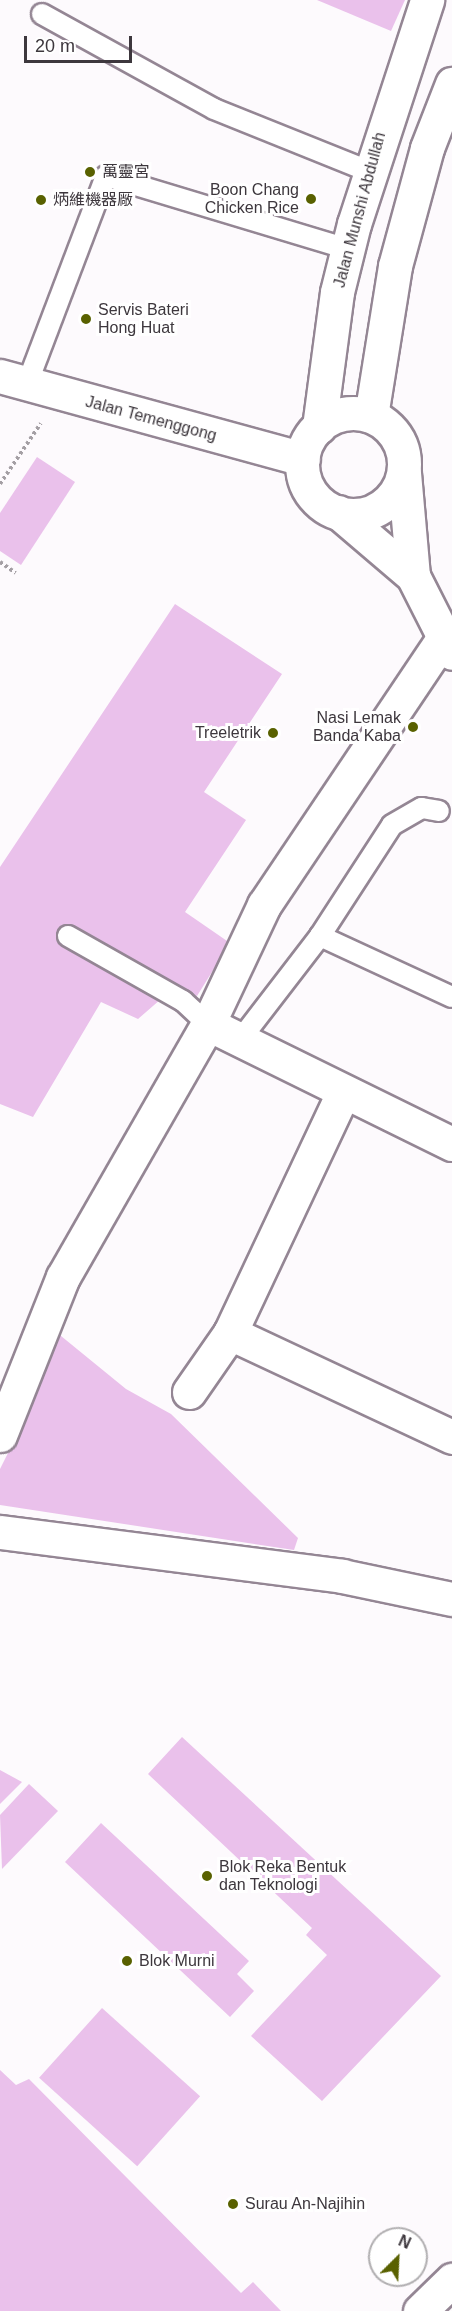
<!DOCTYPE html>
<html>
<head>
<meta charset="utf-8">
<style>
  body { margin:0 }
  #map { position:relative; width:452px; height:2311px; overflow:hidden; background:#fdfafd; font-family:Arial,"Noto Sans SC",sans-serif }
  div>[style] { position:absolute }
  .green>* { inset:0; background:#eac1eb; transform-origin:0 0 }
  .path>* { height:4px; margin-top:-2px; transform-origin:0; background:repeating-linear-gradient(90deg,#a49fa4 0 3px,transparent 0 6px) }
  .roads { filter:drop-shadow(2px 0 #948694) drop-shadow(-2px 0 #948694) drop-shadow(0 2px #948694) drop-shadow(0 -2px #948694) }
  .service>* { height:20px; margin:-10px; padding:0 10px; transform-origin:10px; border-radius:10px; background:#fff }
  .minor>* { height:33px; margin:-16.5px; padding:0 16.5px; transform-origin:16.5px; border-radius:16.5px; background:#fff }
  .tertiary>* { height:33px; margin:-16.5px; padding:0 16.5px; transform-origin:16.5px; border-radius:16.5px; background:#fff }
  .primary>* { height:33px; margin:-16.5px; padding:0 16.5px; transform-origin:16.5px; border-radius:16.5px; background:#fff }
  .primary>.ring { margin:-16.5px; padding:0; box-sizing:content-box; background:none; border:33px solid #fff; border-radius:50% }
  .dots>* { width:16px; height:16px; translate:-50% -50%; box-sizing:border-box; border:3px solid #fff; border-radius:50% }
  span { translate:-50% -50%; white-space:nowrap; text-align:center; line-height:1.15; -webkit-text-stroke:6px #fff; paint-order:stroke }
  .poi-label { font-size:16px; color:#3d373d }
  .left { translate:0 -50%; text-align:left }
  .right { translate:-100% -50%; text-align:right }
  .street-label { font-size:16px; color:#3d373d }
  .north { position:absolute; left:368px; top:2227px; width:60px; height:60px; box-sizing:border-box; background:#fff; border:2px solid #b1afb1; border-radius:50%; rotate:24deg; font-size:16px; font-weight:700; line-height:24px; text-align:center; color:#3d373d }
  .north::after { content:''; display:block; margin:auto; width:21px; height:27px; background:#596100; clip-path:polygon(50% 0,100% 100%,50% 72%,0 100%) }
  .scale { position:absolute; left:24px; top:36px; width:108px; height:27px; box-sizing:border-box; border:3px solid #3d373d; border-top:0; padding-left:8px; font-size:18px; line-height:21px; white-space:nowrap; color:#3d373d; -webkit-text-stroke:4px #fff; paint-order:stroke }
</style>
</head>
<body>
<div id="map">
  <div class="green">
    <div style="clip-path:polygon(317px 0,405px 0,391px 31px)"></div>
    <div style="clip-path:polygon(37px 457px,75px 482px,21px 565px,0 551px,0 513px)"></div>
    <div style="clip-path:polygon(175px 604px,282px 674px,204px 792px,246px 820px,185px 912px,230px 943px,197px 996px,176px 986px,138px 1019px,101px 1002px,33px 1117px,0 1104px,0 867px)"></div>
    <div style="clip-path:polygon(50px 1327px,126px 1389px,171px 1414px,298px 1538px,294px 1550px,0 1505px,0 1469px,19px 1431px)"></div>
    <div style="clip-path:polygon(182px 1737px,441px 1976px,322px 2101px,251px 2036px,327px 1955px,306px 1935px,312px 1928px,148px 1774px)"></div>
    <div style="clip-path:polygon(0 1770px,22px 1782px,0 1804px)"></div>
    <div style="clip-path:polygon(29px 1784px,58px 1811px,2px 1869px,0 1815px)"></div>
    <div style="clip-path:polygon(101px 1823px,249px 1961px,237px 1974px,254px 1991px,230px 2017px,65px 1862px)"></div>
    <div style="left:102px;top:2008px;width:132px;height:94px;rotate:42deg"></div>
    <div style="clip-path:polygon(0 2070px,16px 2085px,29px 2079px,241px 2293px,253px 2282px,281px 2311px,0 2311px)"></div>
  </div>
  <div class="path">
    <div style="left:0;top:484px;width:73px;rotate:-56.1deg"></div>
    <div style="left:0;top:562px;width:19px;rotate:35deg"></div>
  </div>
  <div class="roads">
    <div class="service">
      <div style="left:42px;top:14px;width:196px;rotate:28.9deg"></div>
      <div style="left:214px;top:109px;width:166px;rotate:21.9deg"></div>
      <div style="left:27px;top:384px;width:222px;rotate:-69.2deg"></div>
      <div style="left:106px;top:176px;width:253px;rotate:16.8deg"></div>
      <div style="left:68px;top:936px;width:132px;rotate:29.5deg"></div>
      <div style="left:183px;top:1001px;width:34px;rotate:43deg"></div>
      <div style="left:320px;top:936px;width:145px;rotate:24.8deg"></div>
      <div style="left:240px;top:1040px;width:131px;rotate:-52.4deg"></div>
      <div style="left:320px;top:936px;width:132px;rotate:-57deg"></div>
      <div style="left:392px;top:825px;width:34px;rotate:-30deg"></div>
      <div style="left:422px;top:808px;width:17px;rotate:10deg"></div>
    </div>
    <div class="minor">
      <div style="left:208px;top:1024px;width:272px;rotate:26.2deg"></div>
      <div style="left:230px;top:1333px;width:265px;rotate:-64.8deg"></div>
      <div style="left:189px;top:1392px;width:72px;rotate:-55.2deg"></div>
      <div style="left:230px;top:1333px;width:245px;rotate:25.1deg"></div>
      <div style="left:0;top:1435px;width:170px;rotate:-68.3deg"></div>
      <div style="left:63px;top:1277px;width:292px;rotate:-60.2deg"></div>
      <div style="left:208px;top:1024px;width:132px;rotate:-64.8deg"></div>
      <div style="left:264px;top:905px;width:321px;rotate:-56.1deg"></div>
      <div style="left:0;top:1532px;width:345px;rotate:7.3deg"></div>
      <div style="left:342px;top:1576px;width:112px;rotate:11.8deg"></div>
      <div style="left:420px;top:2311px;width:45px;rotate:-44.1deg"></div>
    </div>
    <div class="tertiary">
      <div style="left:0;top:376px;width:314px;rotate:15.3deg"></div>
    </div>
    <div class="primary">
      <div class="ring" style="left:302px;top:413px;width:69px;height:69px"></div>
      <div style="left:371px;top:416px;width:152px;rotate:-80.9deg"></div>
      <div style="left:395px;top:266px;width:122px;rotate:-74.8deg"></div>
      <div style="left:427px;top:148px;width:69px;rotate:-68.7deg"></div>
      <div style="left:319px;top:427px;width:136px;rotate:-82.4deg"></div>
      <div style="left:337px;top:292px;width:70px;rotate:-76deg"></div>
      <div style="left:354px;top:224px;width:236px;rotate:-71.9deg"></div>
      <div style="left:404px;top:473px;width:103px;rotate:85deg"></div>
      <div style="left:413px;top:576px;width:86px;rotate:63.1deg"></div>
      <div style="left:338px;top:512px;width:99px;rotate:40.5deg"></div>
    </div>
  </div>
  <div class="dots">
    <div style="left:90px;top:172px;background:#596100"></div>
    <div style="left:311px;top:199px;background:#596100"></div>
    <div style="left:41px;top:200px;background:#596100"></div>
    <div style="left:86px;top:319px;background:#596100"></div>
    <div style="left:413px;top:727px;background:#596100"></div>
    <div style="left:273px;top:733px;background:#596100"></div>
    <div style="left:207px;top:1876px;background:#596100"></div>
    <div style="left:127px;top:1961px;background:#596100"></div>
    <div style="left:233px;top:2204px;background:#596100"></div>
  </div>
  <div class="poi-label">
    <span class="left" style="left:102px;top:172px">萬靈宮</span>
    <span class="right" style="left:299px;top:199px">Boon Chang<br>Chicken Rice</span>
    <span class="left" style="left:53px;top:200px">炳維機器厰</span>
    <span class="left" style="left:98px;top:319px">Servis Bateri<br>Hong Huat</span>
    <span class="right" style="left:401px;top:727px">Nasi Lemak<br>Banda Kaba</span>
    <span class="right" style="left:261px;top:733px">Treeletrik</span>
    <span class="left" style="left:219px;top:1876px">Blok Reka Bentuk<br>dan Teknologi</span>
    <span class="left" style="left:139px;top:1961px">Blok Murni</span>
    <span class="left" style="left:245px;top:2204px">Surau An-Najihin</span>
  </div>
  <div class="street-label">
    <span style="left:360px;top:210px;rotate:-75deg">Jalan Munshi Abdullah</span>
    <span style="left:151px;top:419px;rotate:15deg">Jalan Temenggong</span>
  </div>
  <div class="north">N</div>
  <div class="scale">20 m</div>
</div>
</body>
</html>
